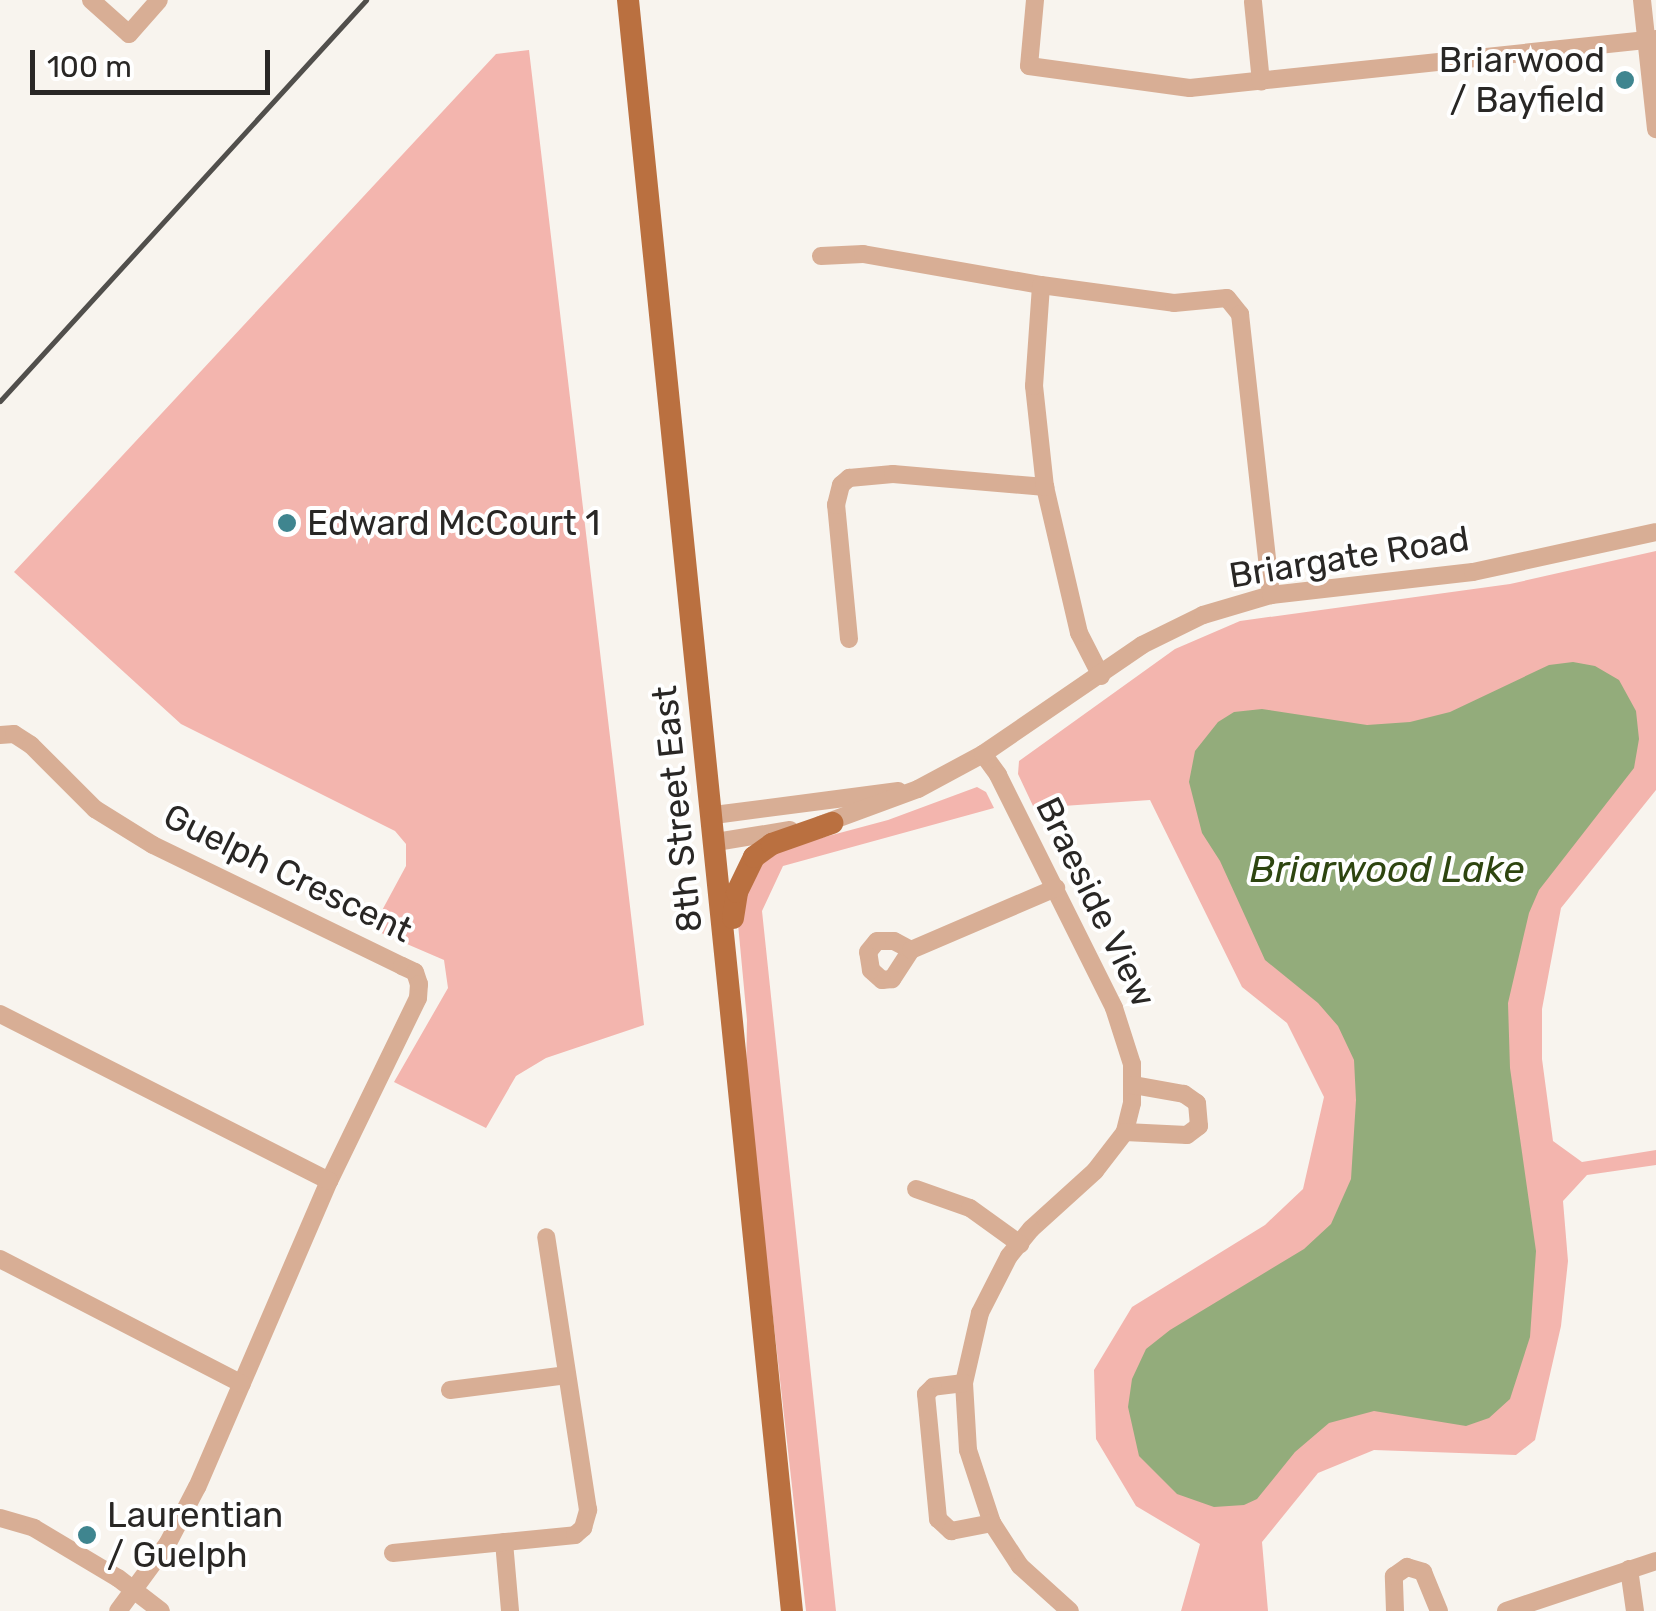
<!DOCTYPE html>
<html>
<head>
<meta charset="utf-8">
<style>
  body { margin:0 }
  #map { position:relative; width:1656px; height:1611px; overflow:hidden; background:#f8f4ee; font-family:Rubik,sans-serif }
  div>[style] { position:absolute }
  .green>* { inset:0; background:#f3b5ae }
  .water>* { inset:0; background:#93ac7b }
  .minor>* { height:18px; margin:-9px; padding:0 9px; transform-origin:9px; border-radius:9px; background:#d8ae95 }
  .major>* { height:22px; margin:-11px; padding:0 11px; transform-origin:11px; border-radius:11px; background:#ba7040 }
  .rail>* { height:5px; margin:-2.5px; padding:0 2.5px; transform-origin:2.5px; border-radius:2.5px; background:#514f4c }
  .dots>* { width:28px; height:28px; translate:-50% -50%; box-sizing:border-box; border:5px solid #fff; border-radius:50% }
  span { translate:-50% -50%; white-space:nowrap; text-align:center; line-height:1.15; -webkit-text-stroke:8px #fff; paint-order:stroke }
  .poi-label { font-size:35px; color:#292725 }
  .right { translate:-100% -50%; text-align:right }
  .left { translate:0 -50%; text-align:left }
  .street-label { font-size:35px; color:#292725 }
  .water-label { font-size:38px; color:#2e4510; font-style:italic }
  .scale { position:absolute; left:30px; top:50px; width:240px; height:45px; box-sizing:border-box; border:5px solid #292725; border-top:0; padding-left:12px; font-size:30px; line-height:35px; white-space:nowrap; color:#292725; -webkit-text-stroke:8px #fff; paint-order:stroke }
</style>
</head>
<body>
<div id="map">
  <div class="green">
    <div style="clip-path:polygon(529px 50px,644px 1025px,546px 1058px,516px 1076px,486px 1128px,394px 1082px,448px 988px,444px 960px,372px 929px,406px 866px,406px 844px,395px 831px,181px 724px,14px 572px,496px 54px)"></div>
    <div style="clip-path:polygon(1656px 551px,1656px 790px,1561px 908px,1542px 1009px,1542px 1059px,1553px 1141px,1582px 1162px,1656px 1150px,1656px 1165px,1587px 1175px,1563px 1201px,1568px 1261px,1561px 1326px,1535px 1440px,1516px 1455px,1374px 1450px,1318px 1473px,1262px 1542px,1268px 1611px,1181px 1611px,1200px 1544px,1136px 1506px,1096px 1439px,1094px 1370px,1132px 1307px,1265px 1225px,1303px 1189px,1324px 1097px,1287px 1023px,1242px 987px,1150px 800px,1034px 808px,1018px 774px,1019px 761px,1175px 649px,1240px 621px,1510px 584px)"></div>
    <div style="clip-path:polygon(977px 787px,986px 792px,994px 808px,783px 866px,762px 911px,836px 1611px,806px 1611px,746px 1077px,747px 1020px,738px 924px,756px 864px,776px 850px,888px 820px)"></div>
  </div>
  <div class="water">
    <div style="clip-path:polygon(1573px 662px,1595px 666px,1619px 680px,1636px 711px,1639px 739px,1634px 768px,1539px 890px,1529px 913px,1508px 1003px,1510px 1068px,1536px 1251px,1530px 1337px,1510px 1399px,1489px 1418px,1466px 1426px,1374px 1411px,1329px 1423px,1295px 1452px,1257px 1499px,1244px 1505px,1214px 1507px,1177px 1494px,1139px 1456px,1128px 1407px,1132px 1379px,1146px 1349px,1170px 1330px,1304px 1249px,1331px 1224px,1351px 1179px,1356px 1100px,1354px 1060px,1338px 1026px,1318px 1003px,1265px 960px,1220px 861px,1202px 833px,1189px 782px,1195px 751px,1218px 722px,1234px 712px,1262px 709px,1367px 725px,1410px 722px,1450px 712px,1549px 665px)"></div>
  </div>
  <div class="minor">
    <div style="left:91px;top:0;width:51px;rotate:41.8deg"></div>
    <div style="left:129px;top:34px;width:45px;rotate:-48.6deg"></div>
    <div style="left:1035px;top:0;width:66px;rotate:95.2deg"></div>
    <div style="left:1029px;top:66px;width:162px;rotate:7.8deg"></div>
    <div style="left:1190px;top:88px;width:469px;rotate:-6deg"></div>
    <div style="left:1642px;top:0;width:130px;rotate:83.8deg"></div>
    <div style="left:1253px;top:2px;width:80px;rotate:84.3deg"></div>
    <div style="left:821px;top:256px;width:42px;rotate:-2.7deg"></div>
    <div style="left:863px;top:254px;width:181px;rotate:9.9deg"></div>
    <div style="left:849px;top:639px;width:135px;rotate:-95.5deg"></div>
    <div style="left:836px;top:505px;width:21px;rotate:-76deg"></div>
    <div style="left:841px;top:485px;width:11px;rotate:-41deg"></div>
    <div style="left:849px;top:478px;width:44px;rotate:-5.2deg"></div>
    <div style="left:893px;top:474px;width:153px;rotate:4.9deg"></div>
    <div style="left:1101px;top:676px;width:48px;rotate:-117.1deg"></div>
    <div style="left:1079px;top:633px;width:150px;rotate:-103.1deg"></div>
    <div style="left:1045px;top:487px;width:102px;rotate:-96.2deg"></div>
    <div style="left:1034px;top:386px;width:101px;rotate:-86deg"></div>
    <div style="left:1041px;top:285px;width:134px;rotate:7.7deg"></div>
    <div style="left:1174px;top:303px;width:53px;rotate:-5.4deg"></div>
    <div style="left:1227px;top:298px;width:21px;rotate:51deg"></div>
    <div style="left:1240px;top:314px;width:283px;rotate:83.7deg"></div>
    <div style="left:0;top:735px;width:14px;rotate:-4deg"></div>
    <div style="left:14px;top:734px;width:20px;rotate:33deg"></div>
    <div style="left:31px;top:745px;width:91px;rotate:45deg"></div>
    <div style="left:95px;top:809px;width:68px;rotate:31.8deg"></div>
    <div style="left:153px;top:845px;width:277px;rotate:25.9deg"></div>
    <div style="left:402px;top:966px;width:14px;rotate:25deg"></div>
    <div style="left:415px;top:972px;width:13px;rotate:72deg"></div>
    <div style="left:419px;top:984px;width:14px;rotate:94deg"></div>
    <div style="left:418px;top:998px;width:203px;rotate:115.9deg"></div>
    <div style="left:329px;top:1181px;width:333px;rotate:113.3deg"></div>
    <div style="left:197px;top:1487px;width:63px;rotate:117.4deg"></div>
    <div style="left:168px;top:1543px;width:84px;rotate:126.3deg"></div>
    <div style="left:983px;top:754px;width:26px;rotate:54deg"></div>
    <div style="left:998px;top:775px;width:260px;rotate:63.5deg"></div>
    <div style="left:1114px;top:1008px;width:59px;rotate:72.2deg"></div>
    <div style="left:1132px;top:1064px;width:39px;rotate:90deg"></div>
    <div style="left:1132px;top:1103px;width:30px;rotate:104deg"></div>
    <div style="left:1125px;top:1132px;width:49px;rotate:127.6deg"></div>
    <div style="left:1095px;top:1171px;width:86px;rotate:137.8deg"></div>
    <div style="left:1031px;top:1229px;width:35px;rotate:129deg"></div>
    <div style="left:1009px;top:1256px;width:64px;rotate:117deg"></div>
    <div style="left:980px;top:1313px;width:72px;rotate:102.9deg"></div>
    <div style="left:964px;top:1383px;width:67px;rotate:86.6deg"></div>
    <div style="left:968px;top:1450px;width:77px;rotate:71.8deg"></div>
    <div style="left:992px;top:1523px;width:51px;rotate:56.9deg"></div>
    <div style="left:1020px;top:1566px;width:67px;rotate:42deg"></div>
    <div style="left:714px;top:815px;width:186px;rotate:-7.4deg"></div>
    <div style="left:820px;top:825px;width:104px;rotate:-20.2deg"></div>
    <div style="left:918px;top:789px;width:74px;rotate:-28.3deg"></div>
    <div style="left:983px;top:754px;width:193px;rotate:-34.4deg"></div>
    <div style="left:1142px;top:645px;width:68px;rotate:-26.2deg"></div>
    <div style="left:1203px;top:615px;width:71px;rotate:-16.4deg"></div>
    <div style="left:1271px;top:595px;width:203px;rotate:-6.5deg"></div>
    <div style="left:1473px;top:572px;width:187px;rotate:-12.3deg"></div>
    <div style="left:716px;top:842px;width:75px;rotate:-9.2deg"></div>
    <div style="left:911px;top:950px;width:35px;rotate:123deg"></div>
    <div style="left:892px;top:979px;width:10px;rotate:174deg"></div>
    <div style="left:882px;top:980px;width:15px;rotate:-138deg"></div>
    <div style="left:871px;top:970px;width:18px;rotate:-99deg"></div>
    <div style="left:868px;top:952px;width:14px;rotate:-51deg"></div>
    <div style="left:877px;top:941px;width:17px"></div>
    <div style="left:894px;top:941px;width:19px;rotate:28deg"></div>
    <div style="left:911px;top:950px;width:158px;rotate:-23.2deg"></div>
    <div style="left:0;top:1014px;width:369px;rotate:26.9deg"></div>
    <div style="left:1125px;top:1132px;width:62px;rotate:2.8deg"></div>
    <div style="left:1187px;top:1135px;width:15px;rotate:-37deg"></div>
    <div style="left:1199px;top:1126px;width:23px;rotate:-95deg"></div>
    <div style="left:1197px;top:1103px;width:16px;rotate:-145deg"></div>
    <div style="left:1184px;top:1094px;width:52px;rotate:-170deg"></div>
    <div style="left:916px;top:1189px;width:57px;rotate:19.4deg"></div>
    <div style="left:970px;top:1208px;width:62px;rotate:35.8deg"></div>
    <div style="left:0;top:1259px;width:272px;rotate:27.3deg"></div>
    <div style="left:964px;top:1383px;width:31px;rotate:173deg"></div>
    <div style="left:933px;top:1387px;width:10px;rotate:135deg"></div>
    <div style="left:926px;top:1394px;width:126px;rotate:84.5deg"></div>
    <div style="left:938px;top:1519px;width:18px;rotate:43deg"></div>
    <div style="left:951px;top:1531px;width:42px;rotate:-11deg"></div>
    <div style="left:450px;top:1390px;width:118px;rotate:-7.3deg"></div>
    <div style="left:0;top:1518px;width:35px;rotate:16deg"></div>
    <div style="left:34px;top:1528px;width:98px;rotate:30.8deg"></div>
    <div style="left:118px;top:1578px;width:54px;rotate:37.5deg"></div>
    <div style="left:504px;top:1542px;width:69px;rotate:85deg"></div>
    <div style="left:393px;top:1553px;width:183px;rotate:-5.6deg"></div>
    <div style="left:575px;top:1535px;width:11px;rotate:-41deg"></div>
    <div style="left:583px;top:1528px;width:19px;rotate:-74deg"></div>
    <div style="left:588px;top:1510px;width:276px;rotate:-98.7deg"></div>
    <div style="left:1629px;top:1569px;width:42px;rotate:81.9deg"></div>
    <div style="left:1395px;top:1611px;width:35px;rotate:-92deg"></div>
    <div style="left:1394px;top:1576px;width:16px;rotate:-35deg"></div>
    <div style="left:1407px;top:1567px;width:17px;rotate:17deg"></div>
    <div style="left:1423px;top:1572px;width:42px;rotate:67.7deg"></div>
    <div style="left:1506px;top:1611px;width:158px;rotate:-18.4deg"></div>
  </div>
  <div class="major">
    <div style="left:628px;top:0;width:1619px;rotate:84.19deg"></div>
    <div style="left:733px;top:918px;width:26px;rotate:-81deg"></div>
    <div style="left:737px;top:892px;width:39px;rotate:-64deg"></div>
    <div style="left:754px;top:857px;width:22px;rotate:-36deg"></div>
    <div style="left:772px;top:844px;width:64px;rotate:-19.3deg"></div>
  </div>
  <div class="rail">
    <div style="left:0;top:401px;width:543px;rotate:-47.61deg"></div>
  </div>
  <div class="dots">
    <div style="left:1625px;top:80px;background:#3f858f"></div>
    <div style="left:287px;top:523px;background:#3f858f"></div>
    <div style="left:87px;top:1535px;background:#3f858f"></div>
  </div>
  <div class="poi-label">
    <span class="right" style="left:1605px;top:80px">Briarwood<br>/ Bayfield</span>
    <span class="left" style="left:307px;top:523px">Edward McCourt 1</span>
    <span class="left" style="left:107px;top:1535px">Laurentian<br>/ Guelph</span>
  </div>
  <div class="street-label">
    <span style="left:1349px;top:557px;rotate:-9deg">Briargate Road</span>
    <span style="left:677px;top:809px;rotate:-96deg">8th Street East</span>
    <span style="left:288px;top:873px;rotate:26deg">Guelph Crescent</span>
    <span style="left:1096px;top:902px;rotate:64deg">Braeside View</span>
  </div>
  <div class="water-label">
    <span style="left:1387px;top:870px">Briarwood Lake</span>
  </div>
  <div class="scale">100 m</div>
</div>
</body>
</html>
